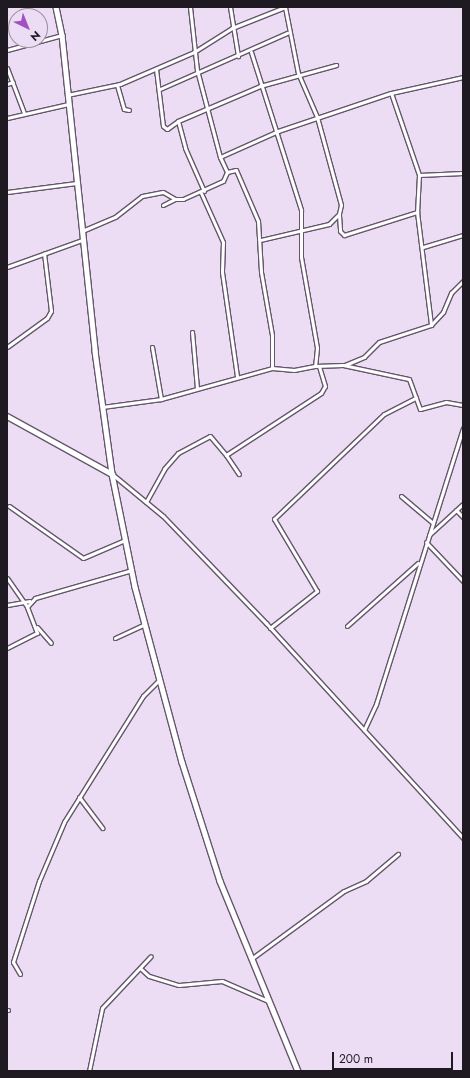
<!DOCTYPE html>
<html>
<head>
<meta charset="utf-8">
<style>
  body { margin:0 }
  #map { position:relative; width:470px; height:1078px; overflow:hidden; background:#edddf4; font-family:Jost,sans-serif }
  div>[style] { position:absolute }
  .roads { filter:drop-shadow(1px 0 #64576b) drop-shadow(-1px 0 #64576b) drop-shadow(0 1px #64576b) drop-shadow(0 -1px #64576b) }
  .street>* { height:3px; margin:-1.5px; padding:0 1.5px; transform-origin:1.5px; border-radius:1.5px; background:#fff }
  .secondary>* { height:4.5px; margin:-2.25px; padding:0 2.25px; transform-origin:2.25px; border-radius:2.25px; background:#fff }
  span { translate:-50% -50%; white-space:nowrap; text-align:center; line-height:1.15; -webkit-text-stroke:4px #edddf4; paint-order:stroke }
  .frame { position:absolute; inset:0; border:8px solid #1f1921; pointer-events:none }
  .north { position:absolute; left:8px; top:8px; width:40px; height:40px; box-sizing:border-box; background:#edddf4; border:1px solid #9b8fa0; border-radius:50%; rotate:137deg; font-size:11px; font-weight:700; line-height:16px; text-align:center; color:#1f1921 }
  .north::after { content:''; display:block; margin:auto; width:14px; height:18px; background:#a151c2; clip-path:polygon(50% 0,100% 100%,50% 72%,0 100%) }
  .scale { position:absolute; left:332px; top:1052px; width:121px; height:18px; box-sizing:border-box; border:2px solid #1f1921; border-top:0; padding-left:5px; font-size:12px; line-height:14px; white-space:nowrap; color:#1f1921; -webkit-text-stroke:3px #edddf4; paint-order:stroke }
</style>
</head>
<body>
<div id="map">
  <div class="roads">
    <div class="street">
      <div style="left:190px;top:7px;width:63px;rotate:83.7deg"></div>
      <div style="left:197px;top:70px;width:90px;rotate:75.2deg"></div>
      <div style="left:220px;top:157px;width:17px;rotate:65deg"></div>
      <div style="left:227px;top:172px;width:9px;rotate:-13deg"></div>
      <div style="left:236px;top:170px;width:56px;rotate:66.7deg"></div>
      <div style="left:258px;top:221px;width:51px;rotate:86.6deg"></div>
      <div style="left:261px;top:272px;width:64px;rotate:80.1deg"></div>
      <div style="left:272px;top:335px;width:33px;rotate:90deg"></div>
      <div style="left:230px;top:7px;width:50px;rotate:80.7deg"></div>
      <div style="left:7px;top:50px;width:57px;rotate:-15.3deg"></div>
      <div style="left:251px;top:52px;width:166px;rotate:72.4deg"></div>
      <div style="left:301px;top:210px;width:47px;rotate:90deg"></div>
      <div style="left:301px;top:257px;width:92px;rotate:80deg"></div>
      <div style="left:317px;top:348px;width:18px;rotate:96deg"></div>
      <div style="left:7px;top:68px;width:48px;rotate:69.3deg"></div>
      <div style="left:156px;top:69px;width:57px;rotate:83deg"></div>
      <div style="left:163px;top:126px;width:5px;rotate:37deg"></div>
      <div style="left:167px;top:129px;width:14px;rotate:-36deg"></div>
      <div style="left:178px;top:121px;width:89px;rotate:-23.1deg"></div>
      <div style="left:260px;top:86px;width:79px;rotate:-15.4deg"></div>
      <div style="left:7px;top:84px;width:6px;rotate:-18deg"></div>
      <div style="left:117px;top:85px;width:25px;rotate:74deg"></div>
      <div style="left:124px;top:109px;width:5px;rotate:11deg"></div>
      <div style="left:160px;top:89px;width:139px;rotate:-23.8deg"></div>
      <div style="left:391px;top:93px;width:87px;rotate:71.1deg"></div>
      <div style="left:419px;top:175px;width:37px;rotate:93deg"></div>
      <div style="left:67px;top:95px;width:54px;rotate:-11.7deg"></div>
      <div style="left:120px;top:84px;width:81px;rotate:-23.4deg"></div>
      <div style="left:194px;top:52px;width:45px;rotate:-32.3deg"></div>
      <div style="left:232px;top:28px;width:57px;rotate:-21.6deg"></div>
      <div style="left:285px;top:7px;width:67px;rotate:78.9deg"></div>
      <div style="left:298px;top:73px;width:48px;rotate:66.6deg"></div>
      <div style="left:317px;top:117px;width:91px;rotate:74.7deg"></div>
      <div style="left:341px;top:205px;width:9px;rotate:103deg"></div>
      <div style="left:339px;top:214px;width:14px;rotate:135deg"></div>
      <div style="left:329px;top:224px;width:71px;rotate:166.9deg"></div>
      <div style="left:7px;top:118px;width:63px;rotate:-12.9deg"></div>
      <div style="left:178px;top:121px;width:28px;rotate:75deg"></div>
      <div style="left:185px;top:148px;width:47px;rotate:66.2deg"></div>
      <div style="left:220px;top:157px;width:64px;rotate:-24.1deg"></div>
      <div style="left:278px;top:131px;width:119px;rotate:-18.6deg"></div>
      <div style="left:391px;top:93px;width:74px;rotate:-12.5deg"></div>
      <div style="left:419px;top:175px;width:44px;rotate:-2.6deg"></div>
      <div style="left:7px;top:192px;width:70px;rotate:-7.4deg"></div>
      <div style="left:201px;top:193px;width:54px;rotate:65.8deg"></div>
      <div style="left:223px;top:242px;width:30px;rotate:92deg"></div>
      <div style="left:222px;top:272px;width:105px;rotate:81.8deg"></div>
      <div style="left:163px;top:205px;width:13px;rotate:-27deg"></div>
      <div style="left:339px;top:215px;width:16px;rotate:86deg"></div>
      <div style="left:340px;top:231px;width:6px;rotate:45deg"></div>
      <div style="left:344px;top:235px;width:77px;rotate:-17.5deg"></div>
      <div style="left:417px;top:212px;width:114px;rotate:82.9deg"></div>
      <div style="left:82px;top:231px;width:36px;rotate:-23deg"></div>
      <div style="left:115px;top:217px;width:34px;rotate:-38deg"></div>
      <div style="left:142px;top:196px;width:21px;rotate:-11deg"></div>
      <div style="left:163px;top:192px;width:14px;rotate:30deg"></div>
      <div style="left:175px;top:199px;width:8px"></div>
      <div style="left:183px;top:199px;width:44px;rotate:-24.2deg"></div>
      <div style="left:223px;top:181px;width:10px;rotate:-66deg"></div>
      <div style="left:423px;top:247px;width:42px;rotate:-16.7deg"></div>
      <div style="left:7px;top:267px;width:80px;rotate:-19.8deg"></div>
      <div style="left:192px;top:332px;width:56px;rotate:84.9deg"></div>
      <div style="left:7px;top:347px;width:49px;rotate:-35.9deg"></div>
      <div style="left:47px;top:318px;width:8px;rotate:-60deg"></div>
      <div style="left:51px;top:311px;width:58px;rotate:-96.9deg"></div>
      <div style="left:152px;top:347px;width:53px;rotate:80.2deg"></div>
      <div style="left:345px;top:365px;width:21px;rotate:-23deg"></div>
      <div style="left:364px;top:357px;width:21px;rotate:-45deg"></div>
      <div style="left:379px;top:342px;width:55px;rotate:-18.1deg"></div>
      <div style="left:431px;top:325px;width:18px;rotate:-47deg"></div>
      <div style="left:443px;top:312px;width:21px;rotate:-67deg"></div>
      <div style="left:451px;top:293px;width:17px;rotate:-45deg"></div>
      <div style="left:102px;top:407px;width:60px;rotate:-7.7deg"></div>
      <div style="left:161px;top:399px;width:115px;rotate:-15.6deg"></div>
      <div style="left:272px;top:368px;width:22px;rotate:5deg"></div>
      <div style="left:294px;top:370px;width:21px;rotate:-11deg"></div>
      <div style="left:315px;top:366px;width:28px;rotate:-2deg"></div>
      <div style="left:343px;top:365px;width:67px;rotate:12deg"></div>
      <div style="left:409px;top:379px;width:32px;rotate:70deg"></div>
      <div style="left:420px;top:409px;width:27px;rotate:-15deg"></div>
      <div style="left:446px;top:402px;width:17px;rotate:10deg"></div>
      <div style="left:226px;top:455px;width:23px;rotate:56deg"></div>
      <div style="left:112px;top:474px;width:66px;rotate:39.5deg"></div>
      <div style="left:163px;top:516px;width:149px;rotate:46.1deg"></div>
      <div style="left:266px;top:623px;width:292px;rotate:47.5deg"></div>
      <div style="left:401px;top:496px;width:42px;rotate:40.2deg"></div>
      <div style="left:146px;top:502px;width:38px;rotate:-61deg"></div>
      <div style="left:164px;top:469px;width:21px;rotate:-49deg"></div>
      <div style="left:178px;top:453px;width:36px;rotate:-28deg"></div>
      <div style="left:210px;top:436px;width:25px;rotate:50deg"></div>
      <div style="left:226px;top:455px;width:113px;rotate:-33.1deg"></div>
      <div style="left:321px;top:393px;width:8px;rotate:-60deg"></div>
      <div style="left:325px;top:386px;width:21px;rotate:-107deg"></div>
      <div style="left:9px;top:506px;width:90px;rotate:35.1deg"></div>
      <div style="left:83px;top:558px;width:46px;rotate:-23.2deg"></div>
      <div style="left:456px;top:510px;width:10px;rotate:45deg"></div>
      <div style="left:429px;top:535px;width:46px;rotate:-42.4deg"></div>
      <div style="left:426px;top:542px;width:54px;rotate:46.5deg"></div>
      <div style="left:7px;top:578px;width:35px;rotate:55deg"></div>
      <div style="left:7px;top:605px;width:23px;rotate:-10deg"></div>
      <div style="left:347px;top:626px;width:95px;rotate:-41.6deg"></div>
      <div style="left:37px;top:627px;width:21px;rotate:49deg"></div>
      <div style="left:270px;top:628px;width:60px;rotate:-38.2deg"></div>
      <div style="left:317px;top:591px;width:84px;rotate:-120.8deg"></div>
      <div style="left:274px;top:519px;width:152px;rotate:-43.7deg"></div>
      <div style="left:384px;top:414px;width:36px;rotate:-27deg"></div>
      <div style="left:115px;top:638px;width:33px;rotate:-25deg"></div>
      <div style="left:7px;top:648px;width:34px;rotate:-27deg"></div>
      <div style="left:37px;top:633px;width:28px;rotate:-111deg"></div>
      <div style="left:27px;top:607px;width:12px;rotate:-48deg"></div>
      <div style="left:35px;top:598px;width:101px;rotate:-16.1deg"></div>
      <div style="left:364px;top:730px;width:29px;rotate:-65deg"></div>
      <div style="left:376px;top:704px;width:289px;rotate:-72.5deg"></div>
      <div style="left:79px;top:797px;width:39px;rotate:53deg"></div>
      <div style="left:251px;top:959px;width:115px;rotate:-36.2deg"></div>
      <div style="left:344px;top:891px;width:24px;rotate:-24deg"></div>
      <div style="left:366px;top:881px;width:42px;rotate:-40.2deg"></div>
      <div style="left:140px;top:968px;width:12px;rotate:42deg"></div>
      <div style="left:149px;top:976px;width:31px;rotate:17deg"></div>
      <div style="left:179px;top:985px;width:43px;rotate:-5.3deg"></div>
      <div style="left:222px;top:981px;width:50px;rotate:23.5deg"></div>
      <div style="left:20px;top:974px;width:14px;rotate:-120deg"></div>
      <div style="left:13px;top:962px;width:85px;rotate:-72.2deg"></div>
      <div style="left:39px;top:881px;width:64px;rotate:-67deg"></div>
      <div style="left:64px;top:822px;width:149px;rotate:-57.9deg"></div>
      <div style="left:143px;top:696px;width:23px;rotate:-45deg"></div>
      <div style="left:7px;top:1010px;width:1px"></div>
      <div style="left:89px;top:1071px;width:64px;rotate:-78.3deg"></div>
      <div style="left:102px;top:1008px;width:71px;rotate:-46.7deg"></div>
    </div>
    <div class="secondary">
      <div style="left:56px;top:7px;width:29px;rotate:78deg"></div>
      <div style="left:62px;top:35px;width:318px;rotate:84deg"></div>
      <div style="left:95px;top:351px;width:124px;rotate:82.1deg"></div>
      <div style="left:112px;top:474px;width:115px;rotate:78.5deg"></div>
      <div style="left:135px;top:587px;width:181px;rotate:75deg"></div>
      <div style="left:182px;top:762px;width:125px;rotate:72.3deg"></div>
      <div style="left:220px;top:881px;width:205px;rotate:67.7deg"></div>
      <div style="left:7px;top:416px;width:120px;rotate:28.9deg"></div>
    </div>
  </div>
  <div class="frame"></div>
  <div class="north">N</div>
  <div class="scale">200 m</div>
</div>
</body>
</html>
